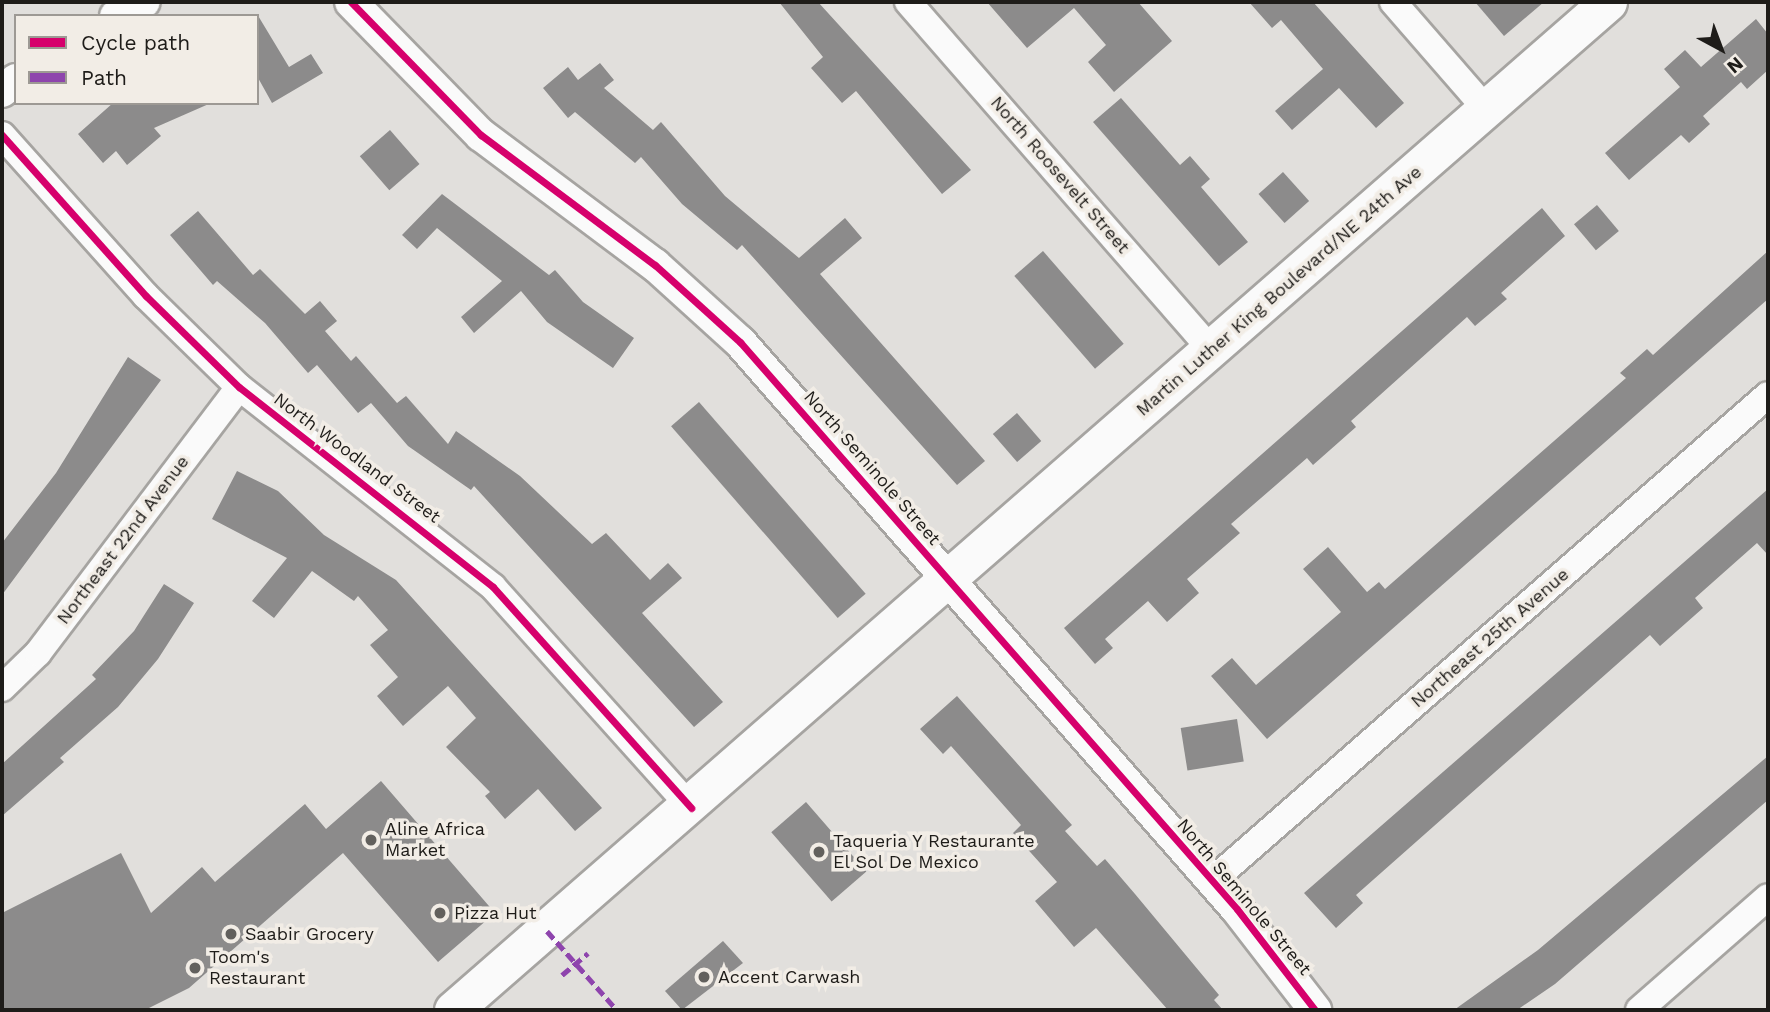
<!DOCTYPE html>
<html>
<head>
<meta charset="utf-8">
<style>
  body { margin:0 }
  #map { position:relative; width:1770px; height:1012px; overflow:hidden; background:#e1dfdc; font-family:"Work Sans",sans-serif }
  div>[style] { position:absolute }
  .building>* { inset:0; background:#8c8b8b; transform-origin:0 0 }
  .roads { filter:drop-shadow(2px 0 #a6a4a1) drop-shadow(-2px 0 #a6a4a1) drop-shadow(0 2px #a6a4a1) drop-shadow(0 -2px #a6a4a1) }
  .minor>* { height:26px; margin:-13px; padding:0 13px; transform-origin:13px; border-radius:13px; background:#fafafa }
  .tertiary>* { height:32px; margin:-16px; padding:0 16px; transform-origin:16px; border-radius:16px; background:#fafafa }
  .secondary>* { height:37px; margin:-18.5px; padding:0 18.5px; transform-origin:18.5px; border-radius:18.5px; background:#fafafa }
  .quiet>* { height:5px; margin-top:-2.5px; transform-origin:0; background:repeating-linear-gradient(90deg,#8e44ad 0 10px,transparent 0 15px) }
  .cycleway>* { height:7px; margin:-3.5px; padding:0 3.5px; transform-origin:3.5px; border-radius:3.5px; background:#d6006c }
  .dots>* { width:19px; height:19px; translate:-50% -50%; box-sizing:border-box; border:4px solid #f2ede6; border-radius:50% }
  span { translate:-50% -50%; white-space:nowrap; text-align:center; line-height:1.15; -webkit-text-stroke:7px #f2ede6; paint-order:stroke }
  .street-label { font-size:18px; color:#1e1c19 }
  .poi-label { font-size:18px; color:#1e1c19 }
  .left { translate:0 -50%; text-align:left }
  .frame { position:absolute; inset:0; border:4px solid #1e1c19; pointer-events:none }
  .legend { position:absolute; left:14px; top:14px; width:245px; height:91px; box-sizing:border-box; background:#f2ede6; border:2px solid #9d9994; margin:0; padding:9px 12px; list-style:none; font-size:21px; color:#1e1c19 }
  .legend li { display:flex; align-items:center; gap:14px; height:35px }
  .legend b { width:35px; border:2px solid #9d9994 }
  .north { position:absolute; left:1686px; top:14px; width:70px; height:70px; -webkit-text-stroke:5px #f2ede6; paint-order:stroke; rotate:139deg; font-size:19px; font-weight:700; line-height:28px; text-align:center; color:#1e1c19 }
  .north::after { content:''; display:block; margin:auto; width:24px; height:32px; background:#1e1c19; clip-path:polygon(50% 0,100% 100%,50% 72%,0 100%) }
</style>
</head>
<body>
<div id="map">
  <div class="building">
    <div style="clip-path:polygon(779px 2px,818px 2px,971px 170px,942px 194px,856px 91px,842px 103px,811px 68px,823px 57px)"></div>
    <div style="clip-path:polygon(987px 2px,1138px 2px,1172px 41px,1114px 92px,1088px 62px,1106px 45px,1074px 8px,1027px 48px)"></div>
    <div style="clip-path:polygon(1249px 2px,1313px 2px,1404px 103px,1376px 128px,1339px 88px,1292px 130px,1275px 111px,1323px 69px,1281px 20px,1272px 28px)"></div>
    <div style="clip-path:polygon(1475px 2px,1544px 2px,1504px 36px)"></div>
    <div style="clip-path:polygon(257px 14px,289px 67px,311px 54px,323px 73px,272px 103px,257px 76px)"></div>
    <div style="clip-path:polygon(1756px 19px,1768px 34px,1768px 70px,1747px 89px,1741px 82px,1703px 116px,1710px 124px,1689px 143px,1681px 135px,1629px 180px,1605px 153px,1680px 87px,1664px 69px,1685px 50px,1701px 67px)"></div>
    <div style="clip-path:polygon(600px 63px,614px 80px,604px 88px,653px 130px,661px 122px,725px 196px,799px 258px,845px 218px,862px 238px,820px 274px,985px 461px,957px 485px,742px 245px,737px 250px,682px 204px,641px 157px,635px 163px,575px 112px,568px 118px,543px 88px,568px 67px,578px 80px)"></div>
    <div style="clip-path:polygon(1121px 98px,1180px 165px,1190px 156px,1210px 179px,1201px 187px,1248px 242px,1219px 266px,1093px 122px)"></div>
    <div style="clip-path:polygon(113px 103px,211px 103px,154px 128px,161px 136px,127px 165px,116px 151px,103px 163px,78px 134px)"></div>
    <div style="left:390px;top:130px;width:45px;height:40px;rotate:49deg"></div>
    <div style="left:1283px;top:172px;width:39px;height:33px;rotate:48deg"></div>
    <div style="clip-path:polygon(442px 194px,549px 275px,555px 270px,583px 302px,634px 338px,613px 368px,547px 322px,521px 291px,474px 333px,461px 317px,502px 281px,437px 228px,417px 249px,402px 235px)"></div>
    <div style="left:1597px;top:205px;width:34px;height:30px;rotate:50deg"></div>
    <div style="clip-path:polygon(1542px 208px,1565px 236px,1501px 293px,1507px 299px,1475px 326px,1467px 317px,1351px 421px,1356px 427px,1313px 465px,1307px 458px,1231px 524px,1240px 533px,1187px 579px,1199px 593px,1167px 622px,1148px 601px,1105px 639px,1113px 648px,1095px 664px,1064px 628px)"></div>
    <div style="clip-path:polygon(198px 211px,253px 275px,260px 269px,305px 314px,320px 301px,337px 321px,325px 331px,351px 361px,356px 356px,397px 403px,406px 396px,448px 444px,456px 431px,520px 476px,592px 544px,606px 533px,650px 580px,668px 563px,682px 578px,642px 613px,723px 702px,694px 727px,474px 486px,471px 490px,408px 446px,371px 403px,358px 413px,317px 365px,308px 373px,265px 323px,217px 281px,213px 285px,170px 235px)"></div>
    <div style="left:1043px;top:251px;width:123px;height:38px;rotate:49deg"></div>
    <div style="clip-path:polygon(1768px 251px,1768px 299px,1267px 739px,1211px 676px,1232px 658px,1256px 685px,1341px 612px,1303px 569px,1328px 547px,1367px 592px,1379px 582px,1385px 589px,1626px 378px,1620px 373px,1647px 349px,1653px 355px)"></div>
    <div style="clip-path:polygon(128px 357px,161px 380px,2px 595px,2px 543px,56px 473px)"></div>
    <div style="left:699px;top:402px;width:254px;height:37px;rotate:49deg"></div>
    <div style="left:1017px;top:413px;width:37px;height:32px;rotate:49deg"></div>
    <div style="clip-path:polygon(237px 471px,278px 491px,324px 535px,396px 580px,602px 808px,575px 831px,538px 789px,505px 819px,485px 796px,490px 792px,446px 747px,476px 718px,448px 686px,403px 726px,377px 696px,398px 677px,370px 645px,388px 630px,358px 596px,354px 601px,312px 571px,274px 618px,252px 601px,287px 558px,212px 519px)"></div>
    <div style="clip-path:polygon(1768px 489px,1768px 555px,1757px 543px,1695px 598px,1703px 608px,1660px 646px,1650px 635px,1356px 895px,1363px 903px,1336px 928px,1304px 893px)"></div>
    <div style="clip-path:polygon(164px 584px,194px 603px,158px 659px,118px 707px,60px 758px,64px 762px,2px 816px,2px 764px,96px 679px,92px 675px,134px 631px)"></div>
    <div style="clip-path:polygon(957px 696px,1072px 825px,1065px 831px,1097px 866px,1105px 859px,1135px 894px,1219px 995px,1214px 1000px,1223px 1010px,1168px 1010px,1096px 928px,1074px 947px,1035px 901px,1057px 882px,1013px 833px,1021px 825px,951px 746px,943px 754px,920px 729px)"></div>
    <div style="left:1237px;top:719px;width:43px;height:57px;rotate:81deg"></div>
    <div style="clip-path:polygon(1768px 756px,1768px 800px,1555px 984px,1517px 1010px,1454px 1010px,1538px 950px)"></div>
    <div style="clip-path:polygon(381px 781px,495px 913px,438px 962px,343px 853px,189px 988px,145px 1010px,2px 1010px,2px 913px,121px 853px,151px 913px,202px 867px,215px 882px,305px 804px,326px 829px)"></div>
    <div style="left:806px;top:802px;width:92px;height:46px;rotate:49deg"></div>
    <div style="clip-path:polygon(723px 941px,743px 963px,682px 1010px,665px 991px)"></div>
  </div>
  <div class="roads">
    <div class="minor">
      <div style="left:908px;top:2px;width:461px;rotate:48.9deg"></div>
      <div style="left:1393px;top:2px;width:142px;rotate:49deg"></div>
      <div style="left:2px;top:135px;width:216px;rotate:48.2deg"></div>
      <div style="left:146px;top:296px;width:130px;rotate:44.4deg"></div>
      <div style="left:239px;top:387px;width:323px;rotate:38.2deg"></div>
      <div style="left:493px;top:587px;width:297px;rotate:48.1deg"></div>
      <div style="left:2px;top:688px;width:50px;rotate:-44.2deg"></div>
      <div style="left:38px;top:653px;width:333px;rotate:-52.9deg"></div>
      <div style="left:1212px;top:881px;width:738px;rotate:-41.16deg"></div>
      <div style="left:1639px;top:1010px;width:171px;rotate:-41.2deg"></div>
    </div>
    <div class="tertiary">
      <div style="left:351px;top:2px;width:186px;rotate:45.7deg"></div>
      <div style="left:481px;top:135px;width:217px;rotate:36.8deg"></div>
      <div style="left:655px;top:265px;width:115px;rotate:42.2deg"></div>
      <div style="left:740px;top:342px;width:754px;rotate:48.76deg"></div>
      <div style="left:1237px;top:909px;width:128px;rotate:52.3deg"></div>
      <div style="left:116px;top:16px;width:31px;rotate:-27deg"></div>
      <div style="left:2px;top:91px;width:18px;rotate:-38deg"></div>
    </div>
    <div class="secondary">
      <div style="left:453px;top:1010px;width:1533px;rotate:-41.11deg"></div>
    </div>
  </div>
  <div class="quiet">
    <div style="left:547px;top:931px;width:106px;rotate:48.5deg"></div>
    <div style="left:562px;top:975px;width:34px;rotate:-40deg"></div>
  </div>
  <div class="cycleway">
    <div style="left:351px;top:2px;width:186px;rotate:45.7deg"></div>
    <div style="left:481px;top:135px;width:217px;rotate:36.8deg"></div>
    <div style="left:655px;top:265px;width:115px;rotate:42.2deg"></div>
    <div style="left:740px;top:342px;width:754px;rotate:48.76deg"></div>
    <div style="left:1237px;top:909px;width:128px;rotate:52.3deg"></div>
    <div style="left:2px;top:135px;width:216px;rotate:48.2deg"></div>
    <div style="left:146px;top:296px;width:130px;rotate:44.4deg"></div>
    <div style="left:239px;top:387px;width:323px;rotate:38.2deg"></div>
    <div style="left:493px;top:587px;width:297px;rotate:48.1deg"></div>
  </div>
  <div class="dots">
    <div style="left:371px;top:840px;background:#62605d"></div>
    <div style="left:819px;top:852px;background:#62605d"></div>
    <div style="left:440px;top:913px;background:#62605d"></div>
    <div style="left:231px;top:934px;background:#62605d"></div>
    <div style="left:195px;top:968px;background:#62605d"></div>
    <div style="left:704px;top:977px;background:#62605d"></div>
  </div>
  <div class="street-label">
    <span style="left:1060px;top:175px;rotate:49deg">North Roosevelt Street</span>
    <span style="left:1279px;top:291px;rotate:-41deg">Martin Luther King Boulevard/NE 24th Ave</span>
    <span style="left:357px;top:458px;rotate:37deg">North Woodland Street</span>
    <span style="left:872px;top:468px;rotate:49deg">North Seminole Street</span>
    <span style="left:123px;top:540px;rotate:-53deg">Northeast 22nd Avenue</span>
    <span style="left:1490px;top:638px;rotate:-41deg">Northeast 25th Avenue</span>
    <span style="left:1244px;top:897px;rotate:50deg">North Seminole Street</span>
  </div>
  <div class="poi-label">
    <span class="left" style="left:385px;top:840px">Aline Africa<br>Market</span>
    <span class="left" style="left:833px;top:852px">Taqueria Y Restaurante<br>El Sol De Mexico</span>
    <span class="left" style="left:454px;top:913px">Pizza Hut</span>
    <span class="left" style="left:245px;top:934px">Saabir Grocery</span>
    <span class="left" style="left:209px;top:968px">Toom's<br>Restaurant</span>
    <span class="left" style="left:718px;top:977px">Accent Carwash</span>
  </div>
  <div class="frame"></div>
  <ul class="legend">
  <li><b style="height:9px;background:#d6006c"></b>Cycle path</li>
  <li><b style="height:9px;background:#8e44ad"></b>Path</li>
  </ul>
  <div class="north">N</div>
</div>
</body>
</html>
